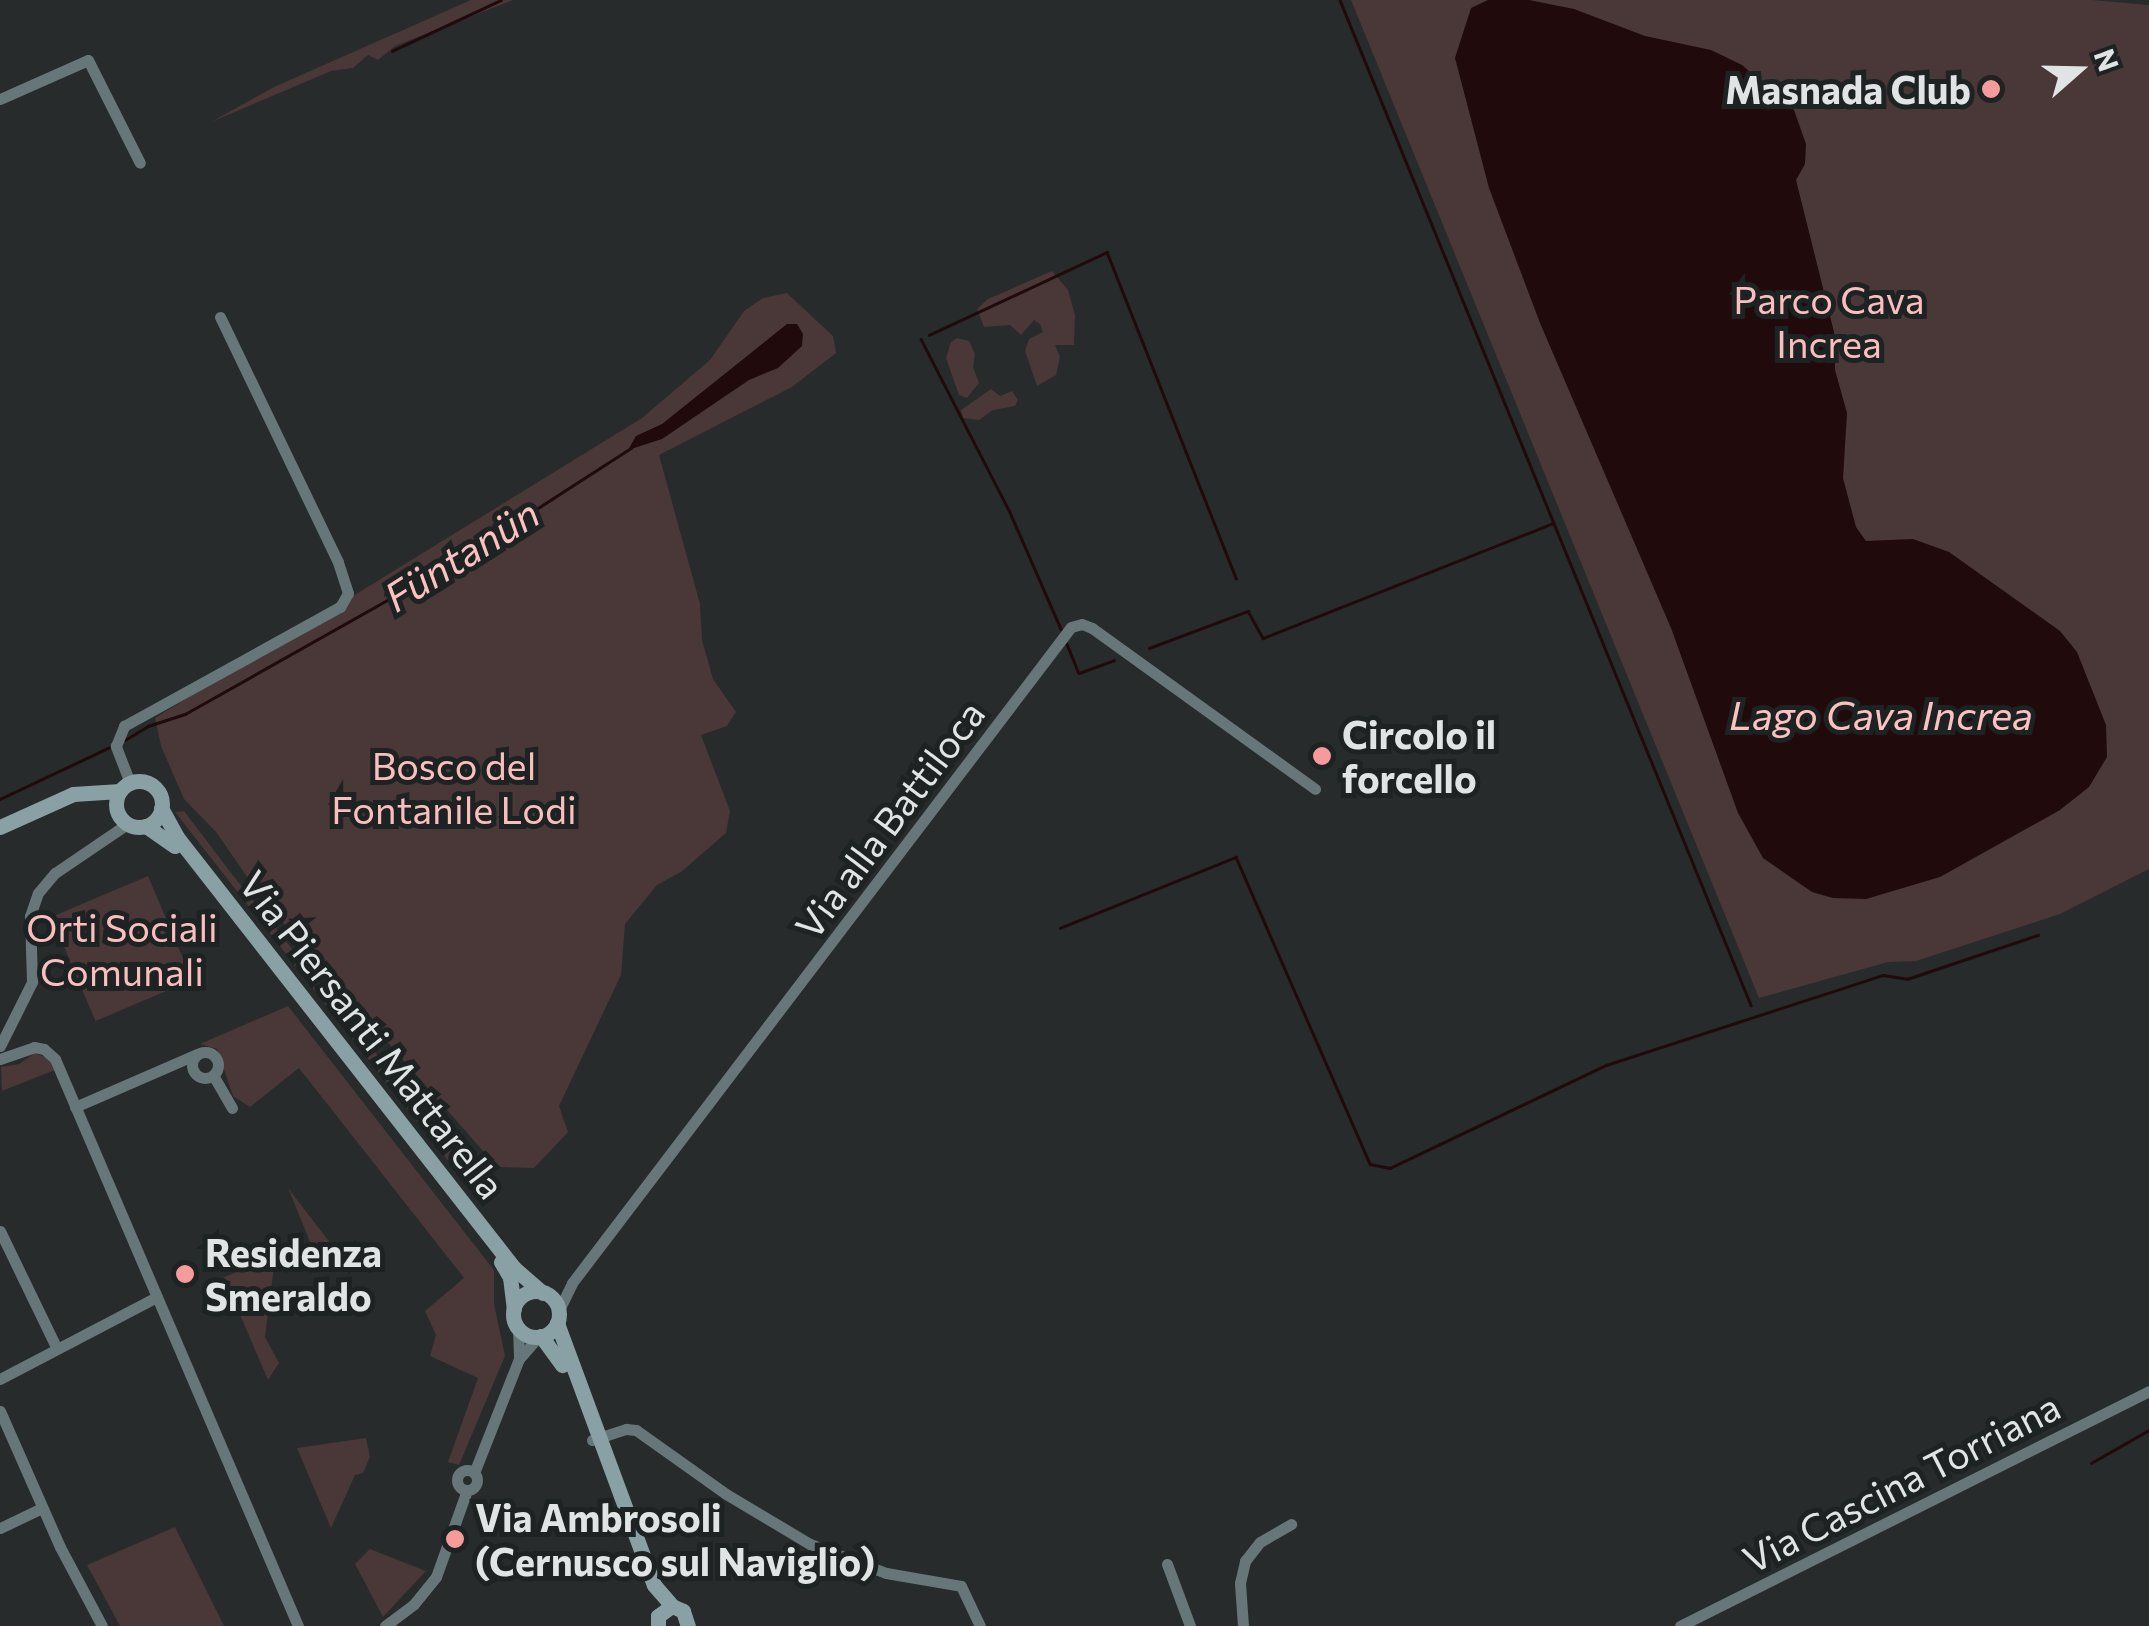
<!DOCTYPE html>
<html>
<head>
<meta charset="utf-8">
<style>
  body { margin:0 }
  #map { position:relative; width:2149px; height:1626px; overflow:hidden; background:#272b2c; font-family:Commissioner,sans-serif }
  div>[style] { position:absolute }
  .green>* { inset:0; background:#4a3737; transform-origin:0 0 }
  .water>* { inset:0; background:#210a0b }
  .stream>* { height:2.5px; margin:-1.25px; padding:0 1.25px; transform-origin:1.25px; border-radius:1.25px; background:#210a0b }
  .street>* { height:11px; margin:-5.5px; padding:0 5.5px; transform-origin:5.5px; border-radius:5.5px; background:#677678 }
  .street>.ring { margin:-5.5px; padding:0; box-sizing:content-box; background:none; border:11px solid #677678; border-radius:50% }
  .secondary>* { height:15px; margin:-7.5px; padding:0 7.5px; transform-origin:7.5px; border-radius:7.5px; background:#89a1a4 }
  .secondary>.ring { margin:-7.5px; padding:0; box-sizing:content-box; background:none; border:15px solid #89a1a4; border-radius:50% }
  .dots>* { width:28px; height:28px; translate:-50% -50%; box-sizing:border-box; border:5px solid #1d2223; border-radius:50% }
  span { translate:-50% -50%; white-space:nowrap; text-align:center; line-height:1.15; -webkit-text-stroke:10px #1d2223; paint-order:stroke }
  .poi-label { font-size:38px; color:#e0e4e4; font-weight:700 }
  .right { translate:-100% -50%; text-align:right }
  .left { translate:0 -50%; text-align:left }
  .park-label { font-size:38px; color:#fbbebe }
  .street-label { font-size:38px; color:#e0e4e4 }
  .water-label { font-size:40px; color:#fec1c1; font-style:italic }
  .north { position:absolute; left:2029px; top:20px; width:100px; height:100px; -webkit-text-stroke:8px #1d2223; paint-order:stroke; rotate:70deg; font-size:28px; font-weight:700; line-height:40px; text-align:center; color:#e0e4e4 }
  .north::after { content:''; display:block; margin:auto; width:35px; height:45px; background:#e0e4e4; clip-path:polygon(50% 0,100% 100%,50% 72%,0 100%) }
</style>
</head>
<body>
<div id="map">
  <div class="green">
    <div style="clip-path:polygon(471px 0,513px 0,395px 46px,378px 60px,368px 55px,353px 68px,331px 71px,211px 122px,274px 87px)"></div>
    <div style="clip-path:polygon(1351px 0,2092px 0,2149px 5px,2149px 869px,2060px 914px,1916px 961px,1888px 962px,1759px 998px)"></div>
    <div style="clip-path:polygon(1052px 271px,1068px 290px,1075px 315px,1074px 345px,1055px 345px,1060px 357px,1056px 375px,1037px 386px,1025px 351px,1029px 339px,1043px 332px,1040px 324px,1034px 320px,1021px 335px,1010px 325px,984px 327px,977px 309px,988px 299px)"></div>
    <div style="clip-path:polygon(787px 293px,833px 336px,836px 353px,792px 387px,659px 455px,700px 604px,702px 640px,713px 679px,736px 712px,727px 726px,701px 735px,730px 811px,726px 833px,681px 872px,657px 885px,625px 924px,621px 975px,559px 1106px,568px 1132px,534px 1168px,497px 1167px,264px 901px,216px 832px,184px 799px,161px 746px,155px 718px,642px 418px,710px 360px,744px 311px,763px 298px)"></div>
    <div style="clip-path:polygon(957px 338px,969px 341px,975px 354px,973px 367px,979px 383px,967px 398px,959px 395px,946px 358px,951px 342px)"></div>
    <div style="clip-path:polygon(991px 389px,1000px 396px,1012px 391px,1018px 400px,1015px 406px,993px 410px,979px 420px,963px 418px,961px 410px)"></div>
    <div style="clip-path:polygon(184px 811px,235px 878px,462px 1160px,453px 1167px,175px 812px)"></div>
    <div style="left:148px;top:876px;width:113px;height:105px;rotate:67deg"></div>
    <div style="clip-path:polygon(288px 1006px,494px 1270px,494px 1304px,505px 1356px,459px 1465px,448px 1462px,478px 1378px,430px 1356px,436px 1335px,425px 1311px,464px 1278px,299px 1068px,250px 1107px,233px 1096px,217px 1049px,200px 1044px)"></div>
    <div style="clip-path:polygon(35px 1053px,50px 1059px,55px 1070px,2px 1091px,1px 1067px,19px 1064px)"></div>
    <div style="clip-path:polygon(288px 1188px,338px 1253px,274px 1266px,265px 1337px,279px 1363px,268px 1380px,224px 1277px,311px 1244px)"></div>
    <div style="clip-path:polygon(366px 1438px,370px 1457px,363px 1473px,355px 1475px,331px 1528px,297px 1448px)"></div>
    <div style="clip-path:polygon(175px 1527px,224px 1626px,120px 1626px,87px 1565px)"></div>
    <div style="clip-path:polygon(370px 1549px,426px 1571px,383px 1617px,355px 1564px)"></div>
  </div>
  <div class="water">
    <div style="clip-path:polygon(1488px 0,1529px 0,1574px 9px,1645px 36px,1711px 50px,1742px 65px,1794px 110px,1806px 144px,1805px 164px,1796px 180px,1834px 332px,1835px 370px,1847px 413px,1843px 478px,1856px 527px,1866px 541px,1913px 539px,1949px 552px,2060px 631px,2077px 652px,2106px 725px,2107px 757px,2089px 787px,2060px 810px,1940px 877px,1866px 899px,1833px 898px,1812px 892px,1763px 858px,1738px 813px,1671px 628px,1540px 323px,1489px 188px,1455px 58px,1471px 8px)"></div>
    <div style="clip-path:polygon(787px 324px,797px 324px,803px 334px,802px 346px,778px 368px,749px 380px,662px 439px,628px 450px,636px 436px,662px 424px)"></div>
  </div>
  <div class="stream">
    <div style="left:1340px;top:0;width:1086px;rotate:67.76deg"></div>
    <div style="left:392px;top:51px;width:120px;rotate:-25.1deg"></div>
    <div style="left:929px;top:335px;width:196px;rotate:-25deg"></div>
    <div style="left:1107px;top:252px;width:351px;rotate:68.4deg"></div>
    <div style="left:921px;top:339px;width:192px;rotate:62.8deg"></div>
    <div style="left:1009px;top:510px;width:130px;rotate:66.4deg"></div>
    <div style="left:1067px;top:644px;width:31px;rotate:68deg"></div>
    <div style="left:1079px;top:673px;width:37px;rotate:-20deg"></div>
    <div style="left:1149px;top:648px;width:106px;rotate:-20.5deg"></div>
    <div style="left:1248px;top:611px;width:31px;rotate:61deg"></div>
    <div style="left:1263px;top:638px;width:312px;rotate:-21.6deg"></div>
    <div style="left:125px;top:740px;width:27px;rotate:-31deg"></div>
    <div style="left:148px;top:726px;width:39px;rotate:-18deg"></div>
    <div style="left:185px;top:714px;width:302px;rotate:-29.4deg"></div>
    <div style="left:448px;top:566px;width:218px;rotate:-32.8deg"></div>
    <div style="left:0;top:799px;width:122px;rotate:-25.3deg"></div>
    <div style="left:1060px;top:928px;width:190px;rotate:-22deg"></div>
    <div style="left:1236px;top:857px;width:335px;rotate:66.4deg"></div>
    <div style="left:1370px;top:1164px;width:20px;rotate:11deg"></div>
    <div style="left:1390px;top:1168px;width:239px;rotate:-25.5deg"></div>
    <div style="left:1606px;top:1065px;width:291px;rotate:-18deg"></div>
    <div style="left:1883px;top:975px;width:24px;rotate:9deg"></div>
    <div style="left:1907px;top:979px;width:138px;rotate:-18.6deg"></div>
    <div style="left:2091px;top:1463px;width:67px;rotate:-29.6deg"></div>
  </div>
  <div class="street">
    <div style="left:0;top:99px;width:96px;rotate:-23.9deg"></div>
    <div style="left:88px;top:60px;width:115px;rotate:63.2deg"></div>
    <div style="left:130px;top:783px;width:40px;rotate:-111deg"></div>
    <div style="left:116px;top:746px;width:22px;rotate:-68deg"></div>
    <div style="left:124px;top:726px;width:247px;rotate:-28.9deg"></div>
    <div style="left:340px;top:607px;width:16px;rotate:-60deg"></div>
    <div style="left:348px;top:593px;width:33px;rotate:-108deg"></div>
    <div style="left:338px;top:562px;width:272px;rotate:-115.7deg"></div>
    <div style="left:0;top:1046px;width:72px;rotate:-63.4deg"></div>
    <div style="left:32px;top:982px;width:66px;rotate:-91.7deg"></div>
    <div style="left:30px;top:916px;width:24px;rotate:-71deg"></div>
    <div style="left:38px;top:893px;width:26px;rotate:-50deg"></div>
    <div style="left:55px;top:873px;width:87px;rotate:-34.2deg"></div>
    <div class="ring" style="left:192px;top:1052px;width:15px;height:15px"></div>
    <div style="left:0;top:1059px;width:36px;rotate:-19deg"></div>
    <div style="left:34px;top:1047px;width:10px;rotate:11deg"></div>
    <div style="left:44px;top:1049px;width:15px;rotate:42deg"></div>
    <div style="left:55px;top:1059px;width:617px;rotate:66.8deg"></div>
    <div style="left:213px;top:1075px;width:38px;rotate:60deg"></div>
    <div style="left:75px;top:1107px;width:133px;rotate:-23.5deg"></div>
    <div style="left:0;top:1231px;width:129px;rotate:64.2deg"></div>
    <div style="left:558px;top:1312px;width:32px;rotate:-64deg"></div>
    <div style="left:572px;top:1283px;width:824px;rotate:-52.74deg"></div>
    <div style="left:1071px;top:627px;width:11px;rotate:-15deg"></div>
    <div style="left:1082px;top:624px;width:11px;rotate:22deg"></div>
    <div style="left:1092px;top:628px;width:275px;rotate:35.8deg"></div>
    <div style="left:518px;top:1327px;width:32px;rotate:88deg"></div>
    <div style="left:0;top:1379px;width:177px;rotate:-27.6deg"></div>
    <div style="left:0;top:1411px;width:149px;rotate:66.2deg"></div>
    <div style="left:60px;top:1547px;width:89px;rotate:62deg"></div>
    <div style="left:592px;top:1440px;width:36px;rotate:-18deg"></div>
    <div style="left:626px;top:1429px;width:10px;rotate:6deg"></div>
    <div style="left:636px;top:1430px;width:110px;rotate:35.4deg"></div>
    <div style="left:726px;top:1494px;width:98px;rotate:30.8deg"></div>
    <div style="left:810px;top:1544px;width:81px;rotate:20.9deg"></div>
    <div style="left:886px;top:1573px;width:76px;rotate:9.8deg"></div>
    <div style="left:961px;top:1586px;width:44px;rotate:64.6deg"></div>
    <div class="ring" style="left:457px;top:1470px;width:9px;height:9px"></div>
    <div style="left:474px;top:1473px;width:123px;rotate:-68.5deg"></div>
    <div style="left:519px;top:1359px;width:29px;rotate:-49deg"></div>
    <div style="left:0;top:1528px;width:47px;rotate:-25.5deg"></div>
    <div style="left:1167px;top:1564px;width:66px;rotate:69.6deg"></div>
    <div style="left:385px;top:1626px;width:36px;rotate:-37deg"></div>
    <div style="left:414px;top:1604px;width:35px;rotate:-51deg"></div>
    <div style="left:436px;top:1577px;width:92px;rotate:-70.4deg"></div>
    <div style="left:1243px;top:1626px;width:43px;rotate:-94deg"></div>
    <div style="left:1240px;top:1583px;width:23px;rotate:-77deg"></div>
    <div style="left:1245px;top:1561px;width:24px;rotate:-52deg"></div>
    <div style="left:1260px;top:1542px;width:36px;rotate:-30deg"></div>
    <div style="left:1680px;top:1626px;width:525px;rotate:-26.61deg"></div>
  </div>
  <div class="secondary">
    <div class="ring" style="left:116px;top:781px;width:31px;height:31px"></div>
    <div style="left:161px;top:808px;width:33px;rotate:61deg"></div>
    <div style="left:177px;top:837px;width:547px;rotate:51.98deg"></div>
    <div style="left:514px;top:1268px;width:38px;rotate:41deg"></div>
    <div style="left:146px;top:826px;width:35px;rotate:35deg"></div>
    <div style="left:0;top:827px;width:80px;rotate:-24.3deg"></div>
    <div style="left:73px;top:794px;width:47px;rotate:-3.7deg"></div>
    <div style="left:501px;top:1262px;width:17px;rotate:59deg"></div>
    <div style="left:510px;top:1277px;width:32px;rotate:83deg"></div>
    <div class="ring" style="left:513px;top:1291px;width:31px;height:31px"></div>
    <div style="left:557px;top:1323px;width:279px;rotate:69.7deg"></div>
    <div style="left:654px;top:1585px;width:28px;rotate:49deg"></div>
    <div style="left:541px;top:1336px;width:36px;rotate:54deg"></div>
    <div style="left:658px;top:1626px;width:10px;rotate:-90deg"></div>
    <div style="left:658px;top:1616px;width:17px;rotate:-36deg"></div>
    <div style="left:672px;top:1606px;width:12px;rotate:24deg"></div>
    <div style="left:683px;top:1611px;width:16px;rotate:72deg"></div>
  </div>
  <div class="dots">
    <div style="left:1991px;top:89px;background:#f59b9c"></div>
    <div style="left:1322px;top:756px;background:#f59b9c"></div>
    <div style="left:185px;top:1274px;background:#f59b9c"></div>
    <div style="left:455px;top:1539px;background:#f59b9c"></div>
  </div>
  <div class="poi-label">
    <span class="right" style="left:1971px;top:89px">Masnada Club</span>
    <span class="left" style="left:1342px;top:756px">Circolo il<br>forcello</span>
    <span class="left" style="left:205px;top:1274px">Residenza<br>Smeraldo</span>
    <span class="left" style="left:475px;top:1539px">Via Ambrosoli<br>(Cernusco sul Naviglio)</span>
  </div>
  <div class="park-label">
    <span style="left:1829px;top:321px">Parco Cava<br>Increa</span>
    <span style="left:454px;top:787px">Bosco del<br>Fontanile Lodi</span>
    <span style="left:122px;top:949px">Orti Sociali<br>Comunali</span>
  </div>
  <div class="street-label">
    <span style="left:889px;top:819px;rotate:-53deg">Via alla Battiloca</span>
    <span style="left:373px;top:1034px;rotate:52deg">Via Piersanti Mattarella</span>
    <span style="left:1901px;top:1482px;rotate:-27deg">Via Cascina Torriana</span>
  </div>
  <div class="water-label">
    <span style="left:461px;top:554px;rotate:-32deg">Füntanün</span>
    <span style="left:1881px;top:714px">Lago Cava Increa</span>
  </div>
  <div class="north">N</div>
</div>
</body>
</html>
